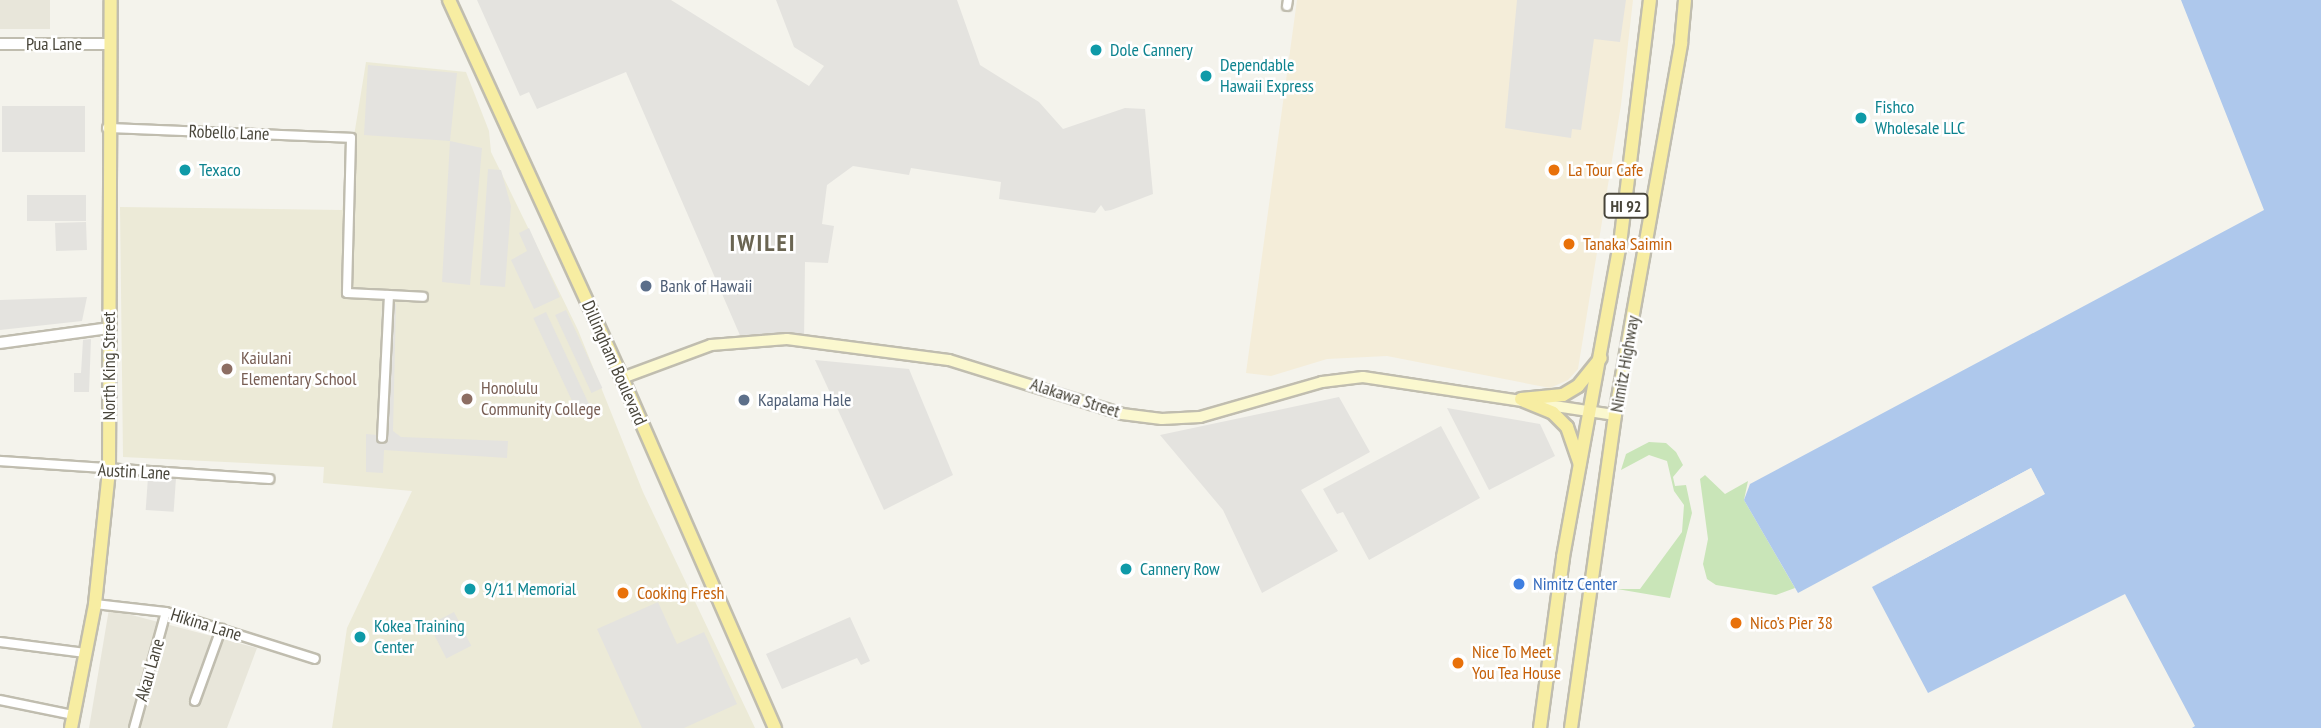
<!DOCTYPE html>
<html>
<head>
<meta charset="utf-8">
<style>
  body { margin:0 }
  #map { position:relative; width:2321px; height:728px; overflow:hidden; background:#f4f3ec; font-family:"PT Sans Narrow",sans-serif }
  div>[style] { position:absolute }
  .residential>* { inset:0; background:#e8e6da; transform-origin:0 0 }
  .commercial>* { inset:0; background:#f4edd9 }
  .education>* { inset:0; background:#ecead7 }
  .green>* { inset:0; background:#c9e5b8 }
  .parking>* { inset:0; background:#e4e3df; transform-origin:0 0 }
  .water>* { inset:0; background:#aec8ec }
  .pier>* { inset:0; background:#f4f3ec }
  .roads { filter:drop-shadow(2px 0 #c0bdaf) drop-shadow(-2px 0 #c0bdaf) drop-shadow(0 2px #c0bdaf) drop-shadow(0 -2px #c0bdaf) }
  .minor>* { height:8px; margin:-4px; padding:0 4px; transform-origin:4px; border-radius:4px; background:#fff }
  .tertiary>* { height:10px; margin:-5px; padding:0 5px; transform-origin:5px; border-radius:5px; background:#fff }
  .secondary>* { height:10px; margin:-5px; padding:0 5px; transform-origin:5px; border-radius:5px; background:#fbf8cf }
  .primary>* { height:12px; margin:-6px; padding:0 6px; transform-origin:6px; border-radius:6px; background:#f7eda2 }
  .dots>* { width:19px; height:19px; translate:-50% -50%; box-sizing:border-box; border:4px solid #fff; border-radius:50% }
  span { translate:-50% -50%; white-space:nowrap; text-align:center; line-height:1.15; -webkit-text-stroke:5px #fff; paint-order:stroke }
  .shield-label span { padding:2px 5px; background:#fff; border:2px solid; border-radius:5px; -webkit-text-stroke-width:0 }
  .shield-label { font-size:16px; color:#48453a; font-weight:700 }
  .street-label { font-size:18px; color:#48453a }
  .culture-label { font-size:18px; color:#0d838f }
  .left { translate:0 -50%; text-align:left }
  .food-label { font-size:18px; color:#c56008 }
  .service-label { font-size:18px; color:#4e5e75 }
  .education-label { font-size:18px; color:#785e54 }
  .shop-label { font-size:18px; color:#366cbe }
  .district-label { font-size:24px; color:#6a6552; font-weight:700; letter-spacing:2px }
</style>
</head>
<body>
<div id="map">
  <div class="residential">
    <div style="left:0;top:0;width:50px;height:29px"></div>
    <div style="clip-path:polygon(109px 609px,257px 648px,227px 728px,89px 728px)"></div>
  </div>
  <div class="commercial">
    <div style="clip-path:polygon(1297px 0,1633px 0,1621px 105px,1578px 369px,1568px 380px,1550px 388px,1387px 356px,1327px 359px,1271px 376px,1246px 373px)"></div>
  </div>
  <div class="education">
    <div style="clip-path:polygon(366px 62px,466px 72px,489px 131px,491px 152px,578px 330px,643px 492px,755px 728px,332px 728px,347px 628px,412px 491px,323px 483px,324px 467px,123px 457px,120px 207px,342px 210px)"></div>
  </div>
  <div class="green">
    <div style="clip-path:polygon(1649px 442px,1666px 443px,1676px 452px,1683px 465px,1673px 477px,1675px 486px,1686px 485px,1692px 513px,1670px 598px,1617px 589px,1640px 589px,1682px 532px,1684px 505px,1674px 491px,1667px 461px,1649px 455px,1621px 470px,1626px 454px)"></div>
    <div style="clip-path:polygon(1705px 475px,1725px 494px,1748px 481px,1744px 500px,1795px 588px,1776px 595px,1716px 585px,1707px 579px,1703px 564px,1708px 539px,1700px 479px)"></div>
  </div>
  <div class="parking">
    <div style="clip-path:polygon(477px 0,671px 0,809px 86px,824px 66px,794px 47px,776px 0,957px 0,980px 65px,1039px 102px,1063px 129px,1125px 108px,1145px 109px,1153px 194px,1111px 210px,1105px 211px,1101px 205px,1095px 213px,999px 199px,1001px 182px,911px 168px,909px 175px,853px 166px,827px 185px,822px 224px,834px 226px,828px 263px,805px 262px,804px 341px,742px 340px,626px 72px,537px 109px,529px 92px,520px 96px)"></div>
    <div style="clip-path:polygon(1517px 0,1626px 0,1620px 42px,1594px 39px,1581px 130px,1572px 129px,1571px 138px,1505px 128px)"></div>
    <div style="clip-path:polygon(368px 65px,457px 73px,450px 141px,482px 148px,470px 285px,442px 282px,450px 141px,364px 135px)"></div>
    <div style="left:85px;top:106px;width:46px;height:83px;rotate:90deg"></div>
    <div style="clip-path:polygon(488px 169px,501px 170px,511px 206px,505px 287px,480px 285px)"></div>
    <div style="left:27px;top:195px;width:59px;height:26px"></div>
    <div style="left:86px;top:222px;width:28px;height:31px;rotate:88deg"></div>
    <div style="clip-path:polygon(529px 228px,560px 297px,534px 309px,511px 260px,527px 251px,519px 233px)"></div>
    <div style="clip-path:polygon(87px 297px,82px 321px,0 330px,0 300px)"></div>
    <div style="clip-path:polygon(382px 304px,396px 304px,393px 431px,401px 437px,508px 441px,507px 458px,384px 450px,383px 473px,366px 472px,366px 434px,377px 435px)"></div>
    <div style="left:566px;top:310px;width:86px;height:12px;rotate:65deg"></div>
    <div style="left:546px;top:312px;width:110px;height:14px;rotate:65deg"></div>
    <div style="clip-path:polygon(91px 339px,89px 392px,74px 392px,74px 373px,81px 373px,83px 340px)"></div>
    <div style="clip-path:polygon(815px 360px,909px 369px,953px 475px,884px 510px)"></div>
    <div style="clip-path:polygon(1339px 397px,1370px 452px,1301px 490px,1338px 551px,1262px 593px,1223px 510px,1160px 435px)"></div>
    <div style="clip-path:polygon(1447px 408px,1540px 424px,1555px 456px,1489px 490px)"></div>
    <div style="clip-path:polygon(1441px 426px,1480px 498px,1369px 560px,1343px 512px,1337px 514px,1323px 489px)"></div>
    <div style="left:148px;top:477px;width:28px;height:33px;rotate:4deg"></div>
    <div style="clip-path:polygon(658px 602px,677px 644px,704px 632px,737px 704px,684px 728px,642px 728px,597px 629px)"></div>
    <div style="left:454px;top:612px;width:38px;height:28px;rotate:63deg"></div>
    <div style="clip-path:polygon(850px 617px,870px 661px,861px 665px,857px 658px,782px 689px,766px 654px)"></div>
  </div>
  <div class="water">
    <div style="clip-path:polygon(2181px 0,2321px 0,2321px 728px,2192px 728px,2195px 726px,2125px 594px,1928px 693px,1872px 587px,2044px 494px,2031px 468px,1798px 593px,1744px 500px,1750px 484px,2264px 210px)"></div>
  </div>
  <div class="pier">
    <div style="clip-path:polygon(2031px 468px,2045px 494px,1872px 587px,2040px 493px,2030px 472px,1857px 561px)"></div>
  </div>
  <div class="roads">
    <div class="minor">
      <div style="left:1287px;top:6px;width:6px;rotate:-81deg"></div>
      <div style="left:107px;top:128px;width:244px;rotate:2.3deg"></div>
      <div style="left:351px;top:138px;width:155px;rotate:91.5deg"></div>
      <div style="left:347px;top:293px;width:42px;rotate:2.7deg"></div>
      <div style="left:389px;top:295px;width:143px;rotate:92.8deg"></div>
      <div style="left:389px;top:295px;width:34px;rotate:3deg"></div>
      <div style="left:0;top:461px;width:270px;rotate:3.8deg"></div>
      <div style="left:95px;top:604px;width:71px;rotate:6.4deg"></div>
      <div style="left:166px;top:612px;width:156px;rotate:17.5deg"></div>
      <div style="left:0;top:642px;width:86px;rotate:7.4deg"></div>
      <div style="left:0;top:700px;width:75px;rotate:11.6deg"></div>
      <div style="left:195px;top:701px;width:77px;rotate:-70.1deg"></div>
      <div style="left:134px;top:728px;width:120px;rotate:-74.6deg"></div>
    </div>
    <div class="tertiary">
      <div style="left:0;top:44px;width:109px"></div>
      <div style="left:0;top:343px;width:110px;rotate:-7.8deg"></div>
    </div>
    <div class="secondary">
      <div style="left:622px;top:378px;width:95px;rotate:-20.3deg"></div>
      <div style="left:711px;top:345px;width:76px;rotate:-4.5deg"></div>
      <div style="left:787px;top:339px;width:163px;rotate:7.4deg"></div>
      <div style="left:949px;top:360px;width:181px;rotate:17.3deg"></div>
      <div style="left:1122px;top:414px;width:40px;rotate:7.1deg"></div>
      <div style="left:1162px;top:419px;width:38px;rotate:-3deg"></div>
      <div style="left:1200px;top:417px;width:127px;rotate:-16deg"></div>
      <div style="left:1322px;top:382px;width:41px;rotate:-7deg"></div>
      <div style="left:1363px;top:377px;width:255px;rotate:8.6deg"></div>
    </div>
    <div class="primary">
      <div style="left:449px;top:0;width:416px;rotate:65.4deg"></div>
      <div style="left:622px;top:378px;width:382px;rotate:66.4deg"></div>
      <div style="left:1521px;top:399px;width:42px;rotate:-5.4deg"></div>
      <div style="left:1563px;top:395px;width:17px;rotate:-31deg"></div>
      <div style="left:1578px;top:386px;width:36px;rotate:-51deg"></div>
      <div style="left:1524px;top:401px;width:31px;rotate:22deg"></div>
      <div style="left:1553px;top:413px;width:20px;rotate:45deg"></div>
      <div style="left:1567px;top:427px;width:39px;rotate:71deg"></div>
      <div style="left:71px;top:728px;width:126px;rotate:-79deg"></div>
      <div style="left:95px;top:604px;width:134px;rotate:-84deg"></div>
      <div style="left:109px;top:471px;width:471px;rotate:-89.8deg"></div>
      <div style="left:1540px;top:728px;width:173px;rotate:-82.3deg"></div>
      <div style="left:1563px;top:557px;width:318px;rotate:-79.7deg"></div>
      <div style="left:1620px;top:244px;width:246px;rotate:-83deg"></div>
      <div style="left:1571px;top:728px;width:316px;rotate:-82deg"></div>
      <div style="left:1615px;top:415px;width:378px;rotate:-79.9deg"></div>
      <div style="left:1681px;top:43px;width:43px;rotate:-84.7deg"></div>
    </div>
  </div>
  <div class="dots">
    <div style="left:1096px;top:50px;background:#0f9aa8"></div>
    <div style="left:1206px;top:76px;background:#0f9aa8"></div>
    <div style="left:1861px;top:118px;background:#0f9aa8"></div>
    <div style="left:185px;top:170px;background:#0f9aa8"></div>
    <div style="left:1554px;top:170px;background:#e8710a"></div>
    <div style="left:1569px;top:244px;background:#e8710a"></div>
    <div style="left:646px;top:286px;background:#5c6f8a"></div>
    <div style="left:227px;top:369px;background:#8d6e63"></div>
    <div style="left:467px;top:399px;background:#8d6e63"></div>
    <div style="left:744px;top:400px;background:#5c6f8a"></div>
    <div style="left:1126px;top:569px;background:#0f9aa8"></div>
    <div style="left:1519px;top:584px;background:#3f7fe0"></div>
    <div style="left:470px;top:589px;background:#0f9aa8"></div>
    <div style="left:623px;top:593px;background:#e8710a"></div>
    <div style="left:1736px;top:623px;background:#e8710a"></div>
    <div style="left:360px;top:637px;background:#0f9aa8"></div>
    <div style="left:1458px;top:663px;background:#e8710a"></div>
  </div>
  <div class="shield-label">
    <span style="left:1626px;top:206px">HI 92</span>
  </div>
  <div class="street-label">
    <span style="left:54px;top:44px">Pua Lane</span>
    <span style="left:229px;top:133px;rotate:2deg">Robello Lane</span>
    <span style="left:614px;top:363px;rotate:66deg">Dillingham Boulevard</span>
    <span style="left:1625px;top:364px;rotate:-80deg">Nimitz Highway</span>
    <span style="left:109px;top:366px;rotate:-90deg">North King Street</span>
    <span style="left:1075px;top:398px;rotate:18deg">Alakawa Street</span>
    <span style="left:134px;top:472px;rotate:3deg">Austin Lane</span>
    <span style="left:206px;top:625px;rotate:17deg">Hikina Lane</span>
    <span style="left:150px;top:670px;rotate:-74deg">Akau Lane</span>
  </div>
  <div class="culture-label">
    <span class="left" style="left:1110px;top:50px">Dole Cannery</span>
    <span class="left" style="left:1220px;top:76px">Dependable<br>Hawaii Express</span>
    <span class="left" style="left:1875px;top:118px">Fishco<br>Wholesale LLC</span>
    <span class="left" style="left:199px;top:170px">Texaco</span>
    <span class="left" style="left:1140px;top:569px">Cannery Row</span>
    <span class="left" style="left:484px;top:589px">9/11 Memorial</span>
    <span class="left" style="left:374px;top:637px">Kokea Training<br>Center</span>
  </div>
  <div class="food-label">
    <span class="left" style="left:1568px;top:170px">La Tour Cafe</span>
    <span class="left" style="left:1583px;top:244px">Tanaka Saimin</span>
    <span class="left" style="left:637px;top:593px">Cooking Fresh</span>
    <span class="left" style="left:1750px;top:623px">Nico’s Pier 38</span>
    <span class="left" style="left:1472px;top:663px">Nice To Meet<br>You Tea House</span>
  </div>
  <div class="service-label">
    <span class="left" style="left:660px;top:286px">Bank of Hawaii</span>
    <span class="left" style="left:758px;top:400px">Kapalama Hale</span>
  </div>
  <div class="education-label">
    <span class="left" style="left:241px;top:369px">Kaiulani<br>Elementary School</span>
    <span class="left" style="left:481px;top:399px">Honolulu<br>Community College</span>
  </div>
  <div class="shop-label">
    <span class="left" style="left:1533px;top:584px">Nimitz Center</span>
  </div>
  <div class="district-label">
    <span style="left:763px;top:243px">IWILEI</span>
  </div>
</div>
</body>
</html>
